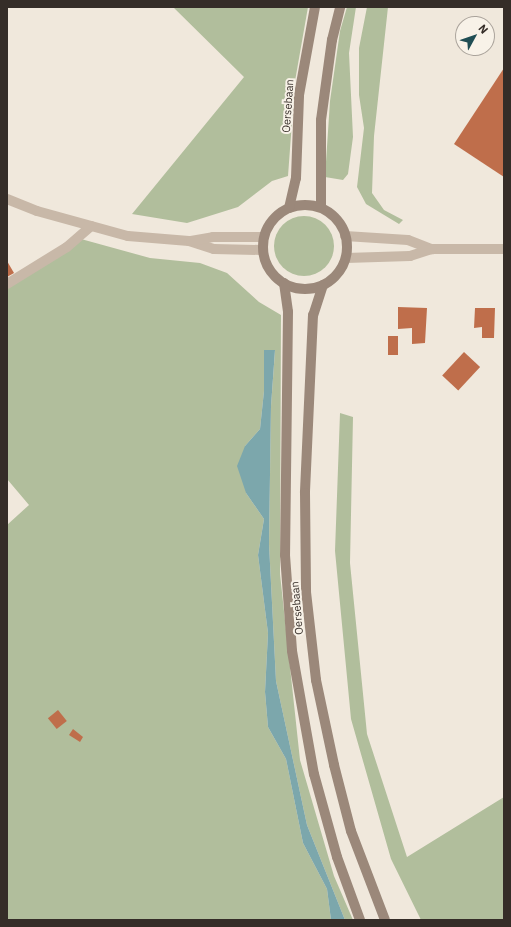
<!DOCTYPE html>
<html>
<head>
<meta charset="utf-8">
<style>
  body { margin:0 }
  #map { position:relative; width:511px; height:927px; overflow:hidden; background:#f0e8dc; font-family:"IBM Plex Sans",sans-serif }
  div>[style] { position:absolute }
  .green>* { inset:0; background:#b1be9c }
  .round { border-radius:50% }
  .water>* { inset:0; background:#7ca7ac }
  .building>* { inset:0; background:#bf6e4b; transform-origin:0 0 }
  .minor>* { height:10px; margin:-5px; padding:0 5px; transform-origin:5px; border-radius:5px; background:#c8b8a8 }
  .tertiary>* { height:10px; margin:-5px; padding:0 5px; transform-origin:5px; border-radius:5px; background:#c8b8a8 }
  .secondary>* { height:10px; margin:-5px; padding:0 5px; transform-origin:5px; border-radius:5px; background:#9b887a }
  .secondary>.ring { margin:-5px; padding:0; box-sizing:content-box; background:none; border:10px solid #9b887a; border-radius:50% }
  span { translate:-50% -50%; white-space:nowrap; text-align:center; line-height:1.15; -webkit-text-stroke:4px #f8f2e8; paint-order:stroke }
  .street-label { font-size:11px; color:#352d28 }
  .frame { position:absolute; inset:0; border:8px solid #352d28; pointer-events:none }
  .north { position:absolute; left:455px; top:16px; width:40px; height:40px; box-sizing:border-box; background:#f8f2e8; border:1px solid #aaa39b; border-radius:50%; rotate:50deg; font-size:11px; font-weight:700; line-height:16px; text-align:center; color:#352d28 }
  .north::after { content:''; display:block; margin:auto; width:14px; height:18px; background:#204e54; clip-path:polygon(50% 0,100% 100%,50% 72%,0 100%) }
</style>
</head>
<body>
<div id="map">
  <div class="green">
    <div style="clip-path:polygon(173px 7px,308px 7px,295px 81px,288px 176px,272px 181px,238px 207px,187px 223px,132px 214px,244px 77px)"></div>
    <div style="clip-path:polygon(347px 7px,356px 7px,349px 53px,353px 137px,348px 174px,343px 180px,325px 177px,330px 101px,340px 31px)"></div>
    <div style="clip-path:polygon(367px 7px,388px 7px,374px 136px,372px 193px,384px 210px,403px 220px,399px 224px,366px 204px,357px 187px,364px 128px,359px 95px,359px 48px)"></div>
    <div class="round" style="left:274px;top:216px;width:60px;height:60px"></div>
    <div style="clip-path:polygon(81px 239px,150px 258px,200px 263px,227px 273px,259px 302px,281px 315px,280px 574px,300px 760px,334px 876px,353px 920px,345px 920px,307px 825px,276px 681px,269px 544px,271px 406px,275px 351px,264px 350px,264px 391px,260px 429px,245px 446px,246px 493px,264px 519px,258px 555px,268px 633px,265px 692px,268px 727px,286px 759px,303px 843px,327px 889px,331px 920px,7px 920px,7px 525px,29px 505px,7px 479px,7px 286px)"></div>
    <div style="clip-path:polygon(340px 413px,353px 417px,350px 563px,367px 734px,407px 857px,504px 797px,504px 920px,421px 920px,391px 859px,351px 719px,335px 551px)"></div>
  </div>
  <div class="water">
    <div style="clip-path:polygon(264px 350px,275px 350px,271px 406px,269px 544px,276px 681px,307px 825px,345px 920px,331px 920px,327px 889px,303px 843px,286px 759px,268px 727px,265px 692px,268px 633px,258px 555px,264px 519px,246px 493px,237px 466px,245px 446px,260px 429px,264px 391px)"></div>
  </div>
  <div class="building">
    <div style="clip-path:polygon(504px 68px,504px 177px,454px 144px)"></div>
    <div style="clip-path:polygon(7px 261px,14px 273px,7px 277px)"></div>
    <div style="clip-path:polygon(398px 307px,427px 308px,425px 343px,412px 344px,412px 328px,398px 329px)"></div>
    <div style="clip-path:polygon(475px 308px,495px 308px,494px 338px,482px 338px,482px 327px,474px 328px)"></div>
    <div style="left:398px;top:336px;width:19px;height:10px;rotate:90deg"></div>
    <div style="left:464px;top:352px;width:22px;height:32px;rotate:43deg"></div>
    <div style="left:58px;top:710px;width:14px;height:13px;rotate:51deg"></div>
    <div style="clip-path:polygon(73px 729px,83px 737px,80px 742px,69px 735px)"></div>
  </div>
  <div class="minor">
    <div style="left:7px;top:284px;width:70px;rotate:-31.7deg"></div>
    <div style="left:67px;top:247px;width:32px;rotate:-41deg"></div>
  </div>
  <div class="tertiary">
    <div style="left:7px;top:199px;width:32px;rotate:22deg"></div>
    <div style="left:37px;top:211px;width:94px;rotate:15.4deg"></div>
    <div style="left:128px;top:236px;width:61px;rotate:4.7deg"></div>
    <div style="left:189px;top:241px;width:26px;rotate:18deg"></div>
    <div style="left:214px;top:249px;width:49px;rotate:1.2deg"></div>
    <div style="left:345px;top:236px;width:63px;rotate:3.6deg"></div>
    <div style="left:408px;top:240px;width:26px;rotate:21deg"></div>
    <div style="left:432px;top:249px;width:72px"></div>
    <div style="left:191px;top:241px;width:22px;rotate:-10deg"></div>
    <div style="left:213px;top:237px;width:51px"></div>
    <div style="left:346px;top:258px;width:64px;rotate:-1.8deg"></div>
    <div style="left:410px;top:256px;width:23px;rotate:-18deg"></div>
  </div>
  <div class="secondary">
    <div class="ring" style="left:263px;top:205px;width:74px;height:74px"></div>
    <div style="left:321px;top:207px;width:87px;rotate:-90deg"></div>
    <div style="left:321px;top:120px;width:81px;rotate:-82.2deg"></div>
    <div style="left:332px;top:40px;width:34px;rotate:-76deg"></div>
    <div style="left:289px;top:208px;width:31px;rotate:-77deg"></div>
    <div style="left:296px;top:178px;width:83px;rotate:-87.9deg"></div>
    <div style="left:299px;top:95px;width:89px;rotate:-79.7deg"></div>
    <div style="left:284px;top:283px;width:29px;rotate:82deg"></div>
    <div style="left:288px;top:312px;width:243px;rotate:90.7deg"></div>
    <div style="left:285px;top:555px;width:96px;rotate:85.8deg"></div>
    <div style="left:292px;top:651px;width:125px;rotate:79.9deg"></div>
    <div style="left:314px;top:774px;width:86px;rotate:74.5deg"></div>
    <div style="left:337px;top:857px;width:67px;rotate:69.9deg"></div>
    <div style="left:323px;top:285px;width:32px;rotate:108deg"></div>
    <div style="left:313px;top:315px;width:178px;rotate:92.6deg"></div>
    <div style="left:305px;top:493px;width:99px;rotate:89.4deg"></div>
    <div style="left:306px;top:592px;width:89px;rotate:83.5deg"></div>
    <div style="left:316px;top:680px;width:87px;rotate:78deg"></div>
    <div style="left:334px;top:765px;width:68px;rotate:75.6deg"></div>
    <div style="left:351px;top:831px;width:95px;rotate:69.1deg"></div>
  </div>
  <div class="street-label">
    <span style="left:288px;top:106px;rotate:-86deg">Oersebaan</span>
    <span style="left:297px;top:608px;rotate:-95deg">Oersebaan</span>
  </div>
  <div class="frame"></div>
  <div class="north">N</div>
</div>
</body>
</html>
